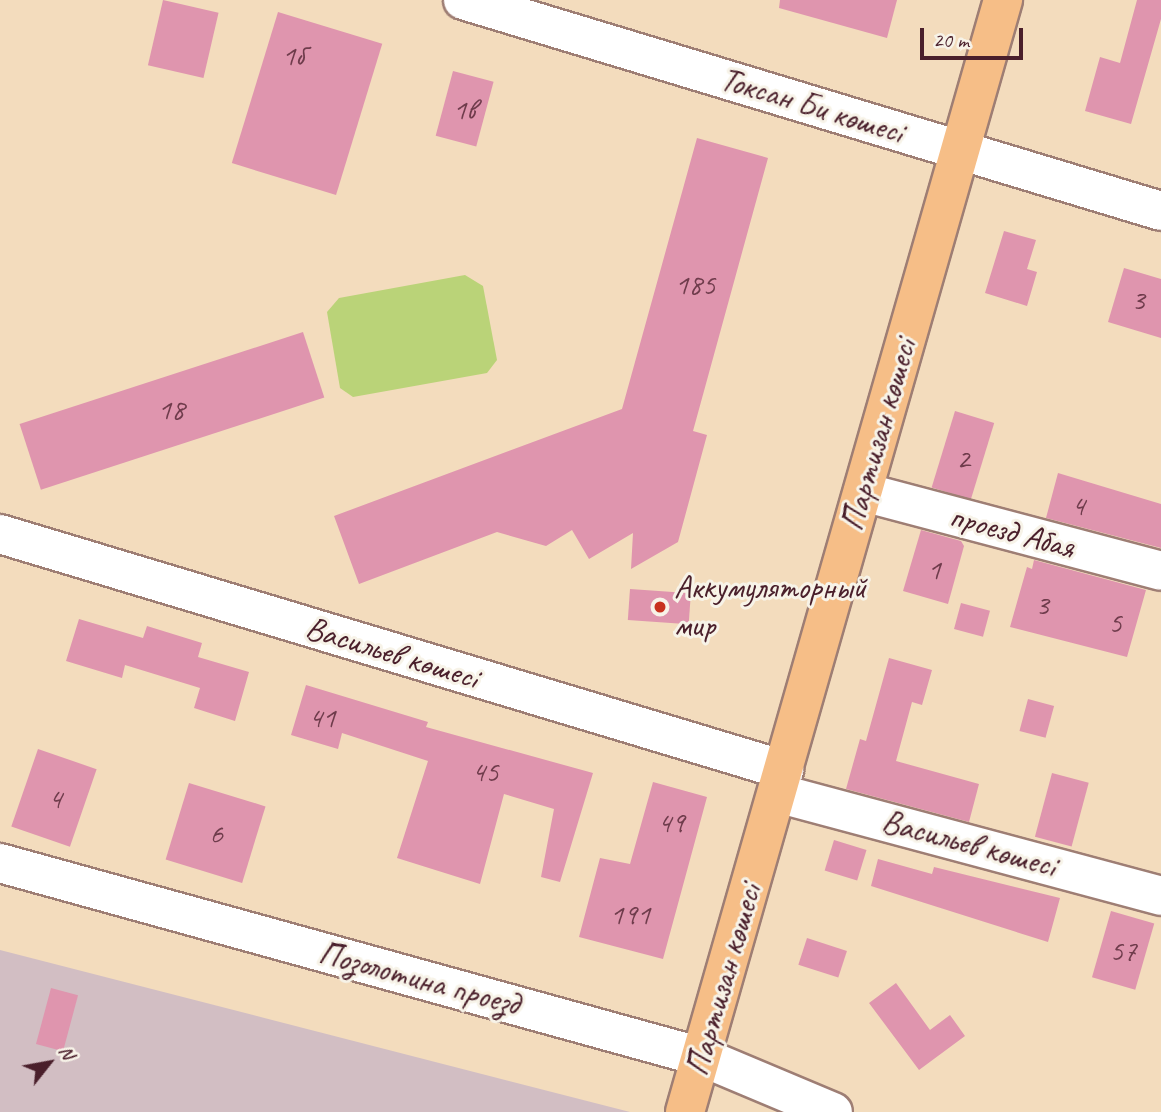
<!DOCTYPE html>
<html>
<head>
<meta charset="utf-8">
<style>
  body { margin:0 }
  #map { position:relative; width:1161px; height:1112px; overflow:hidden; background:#f3dcbd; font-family:Caveat,sans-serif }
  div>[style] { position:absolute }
  .industrial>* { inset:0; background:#d2bec3 }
  .green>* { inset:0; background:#bad378 }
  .building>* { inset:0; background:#df95ae; transform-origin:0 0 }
  .roads { filter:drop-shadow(2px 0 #9e7e74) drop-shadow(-2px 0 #9e7e74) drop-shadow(0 2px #9e7e74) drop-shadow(0 -2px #9e7e74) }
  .minor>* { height:38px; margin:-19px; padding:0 19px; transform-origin:19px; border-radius:19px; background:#fff }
  .major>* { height:38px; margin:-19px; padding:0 19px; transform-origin:19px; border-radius:19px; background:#f6be87 }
  .dots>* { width:19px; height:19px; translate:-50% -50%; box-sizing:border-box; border:4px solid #f7f3e8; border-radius:50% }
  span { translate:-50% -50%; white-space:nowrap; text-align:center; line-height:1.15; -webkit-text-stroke:6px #f7f3e8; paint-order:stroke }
  .number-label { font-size:30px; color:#6f3c4c }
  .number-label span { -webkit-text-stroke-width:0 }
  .street-label { font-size:33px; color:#4a1f2b }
  .poi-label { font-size:33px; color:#4a1f2b }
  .left { translate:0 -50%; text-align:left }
  .north { position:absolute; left:14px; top:1028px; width:70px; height:70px; -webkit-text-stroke:5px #f7f3e8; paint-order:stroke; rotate:59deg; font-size:19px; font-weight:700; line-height:28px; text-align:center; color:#4a1f2b }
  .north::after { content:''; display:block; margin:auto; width:24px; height:32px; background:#4a1f2b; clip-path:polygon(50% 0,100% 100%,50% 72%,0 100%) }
  .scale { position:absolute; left:920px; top:28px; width:103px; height:32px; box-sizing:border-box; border:4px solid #4a1f2b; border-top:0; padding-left:9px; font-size:21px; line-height:24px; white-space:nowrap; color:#4a1f2b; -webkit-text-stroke:5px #f7f3e8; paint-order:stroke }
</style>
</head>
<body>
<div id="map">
  <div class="industrial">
    <div style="clip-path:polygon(0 950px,630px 1112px,0 1112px)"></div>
  </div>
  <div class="green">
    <div style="clip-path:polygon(465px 275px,483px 286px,497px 360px,487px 373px,353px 397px,340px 388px,327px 312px,339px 298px)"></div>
  </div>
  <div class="building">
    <div style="left:163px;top:0;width:57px;height:67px;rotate:13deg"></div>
    <div style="clip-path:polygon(780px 0,897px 0,887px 38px,779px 8px)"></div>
    <div style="clip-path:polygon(1137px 0,1161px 0,1161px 19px,1131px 124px,1085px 111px,1100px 57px,1120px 63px)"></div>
    <div style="left:278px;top:12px;width:109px;height:158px;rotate:17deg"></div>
    <div style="left:453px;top:71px;width:42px;height:67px;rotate:15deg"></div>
    <div style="clip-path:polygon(697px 138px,768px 158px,693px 431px,707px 435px,678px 542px,631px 569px,633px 533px,589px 559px,572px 530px,546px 546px,497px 532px,359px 584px,334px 516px,622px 409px)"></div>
    <div style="clip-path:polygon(1004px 231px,1036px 240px,1027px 269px,1037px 272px,1027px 306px,985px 293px)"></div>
    <div style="clip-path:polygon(1124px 268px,1161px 279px,1161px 338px,1108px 322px)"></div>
    <div style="left:303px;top:332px;width:69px;height:298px;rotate:72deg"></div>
    <div style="left:955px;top:411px;width:41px;height:80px;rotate:17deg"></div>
    <div style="clip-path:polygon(1058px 473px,1161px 504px,1161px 548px,1046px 518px)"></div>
    <div style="clip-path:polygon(921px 530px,961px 541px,964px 546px,948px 604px,903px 591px)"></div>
    <div style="clip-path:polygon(1034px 560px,1146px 590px,1127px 657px,1010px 627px,1027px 567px,1032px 569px)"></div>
    <div style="left:630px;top:589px;width:61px;height:31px;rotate:4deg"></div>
    <div style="left:961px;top:603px;width:30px;height:27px;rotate:15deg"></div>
    <div style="clip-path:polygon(79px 619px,143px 638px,147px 626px,202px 643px,198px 657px,249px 672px,235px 721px,194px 708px,200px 688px,125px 665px,122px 678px,66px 661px)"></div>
    <div style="clip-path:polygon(889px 658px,932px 670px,922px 705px,912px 702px,896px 761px,979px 784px,969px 822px,846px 789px,860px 739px,866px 741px)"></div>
    <div style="clip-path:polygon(306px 685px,428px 722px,426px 727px,593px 773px,560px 882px,541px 877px,554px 809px,504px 794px,480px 884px,397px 858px,428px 761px,342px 733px,338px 749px,291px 735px)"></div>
    <div style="left:1028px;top:699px;width:27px;height:33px;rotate:15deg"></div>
    <div style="left:38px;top:749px;width:62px;height:82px;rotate:19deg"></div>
    <div style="left:1052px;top:773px;width:38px;height:66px;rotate:15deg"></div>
    <div style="clip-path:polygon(653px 782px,707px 797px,663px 959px,579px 937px,600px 858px,630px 864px)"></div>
    <div style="left:189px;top:783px;width:80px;height:80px;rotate:17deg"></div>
    <div style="left:834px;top:840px;width:34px;height:32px;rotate:17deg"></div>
    <div style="clip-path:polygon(878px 859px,932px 874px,934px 867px,1060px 898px,1048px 942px,871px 886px)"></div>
    <div style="left:1111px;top:911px;width:45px;height:69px;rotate:16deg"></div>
    <div style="left:807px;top:938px;width:42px;height:28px;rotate:18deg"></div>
    <div style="clip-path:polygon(896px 983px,930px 1030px,950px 1015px,965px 1036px,919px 1070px,869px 1003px)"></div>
    <div style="left:51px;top:988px;width:28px;height:58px;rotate:15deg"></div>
  </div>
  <div class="roads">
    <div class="minor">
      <div style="left:463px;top:0;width:729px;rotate:16.82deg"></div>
      <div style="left:863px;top:492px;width:308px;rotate:14.8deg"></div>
      <div style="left:0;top:534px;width:819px;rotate:16.75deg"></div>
      <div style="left:777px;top:793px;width:398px;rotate:15deg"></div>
      <div style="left:0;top:863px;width:728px;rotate:15.45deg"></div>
      <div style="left:702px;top:1057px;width:142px;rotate:22.8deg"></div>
    </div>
    <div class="major">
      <div style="left:685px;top:1112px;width:1157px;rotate:-74.04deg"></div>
    </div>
  </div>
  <div class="dots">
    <div style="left:660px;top:607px;background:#c8321e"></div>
  </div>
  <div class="number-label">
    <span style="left:293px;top:55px">1б</span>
    <span style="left:464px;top:109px">1в</span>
    <span style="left:695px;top:284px">185</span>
    <span style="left:1138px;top:299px">3</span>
    <span style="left:171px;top:409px">18</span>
    <span style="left:963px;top:458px">2</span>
    <span style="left:1078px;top:505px">4</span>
    <span style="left:934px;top:569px">1</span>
    <span style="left:1042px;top:604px">3</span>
    <span style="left:1115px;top:622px">5</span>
    <span style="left:322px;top:717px">41</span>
    <span style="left:485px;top:771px">45</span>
    <span style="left:55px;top:798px">4</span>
    <span style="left:671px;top:822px">49</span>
    <span style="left:216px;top:833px">6</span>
    <span style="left:630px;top:914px">191</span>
    <span style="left:1123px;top:950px">57</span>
  </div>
  <div class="street-label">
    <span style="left:812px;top:106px;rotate:17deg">Токсан Би көшесі</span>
    <span style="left:879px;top:435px;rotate:-74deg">Партизан көшесі</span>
    <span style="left:1012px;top:532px;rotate:15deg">проезд Абая</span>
    <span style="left:392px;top:653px;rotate:17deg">Васильев көшесі</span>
    <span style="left:969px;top:844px;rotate:15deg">Васильев көшесі</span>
    <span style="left:419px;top:979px;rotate:15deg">Позолотина проезд</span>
    <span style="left:724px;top:980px;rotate:-74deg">Партизан көшесі</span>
  </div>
  <div class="poi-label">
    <span class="left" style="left:674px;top:607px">Аккумуляторный<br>мир</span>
  </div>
  <div class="north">N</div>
  <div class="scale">20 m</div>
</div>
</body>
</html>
